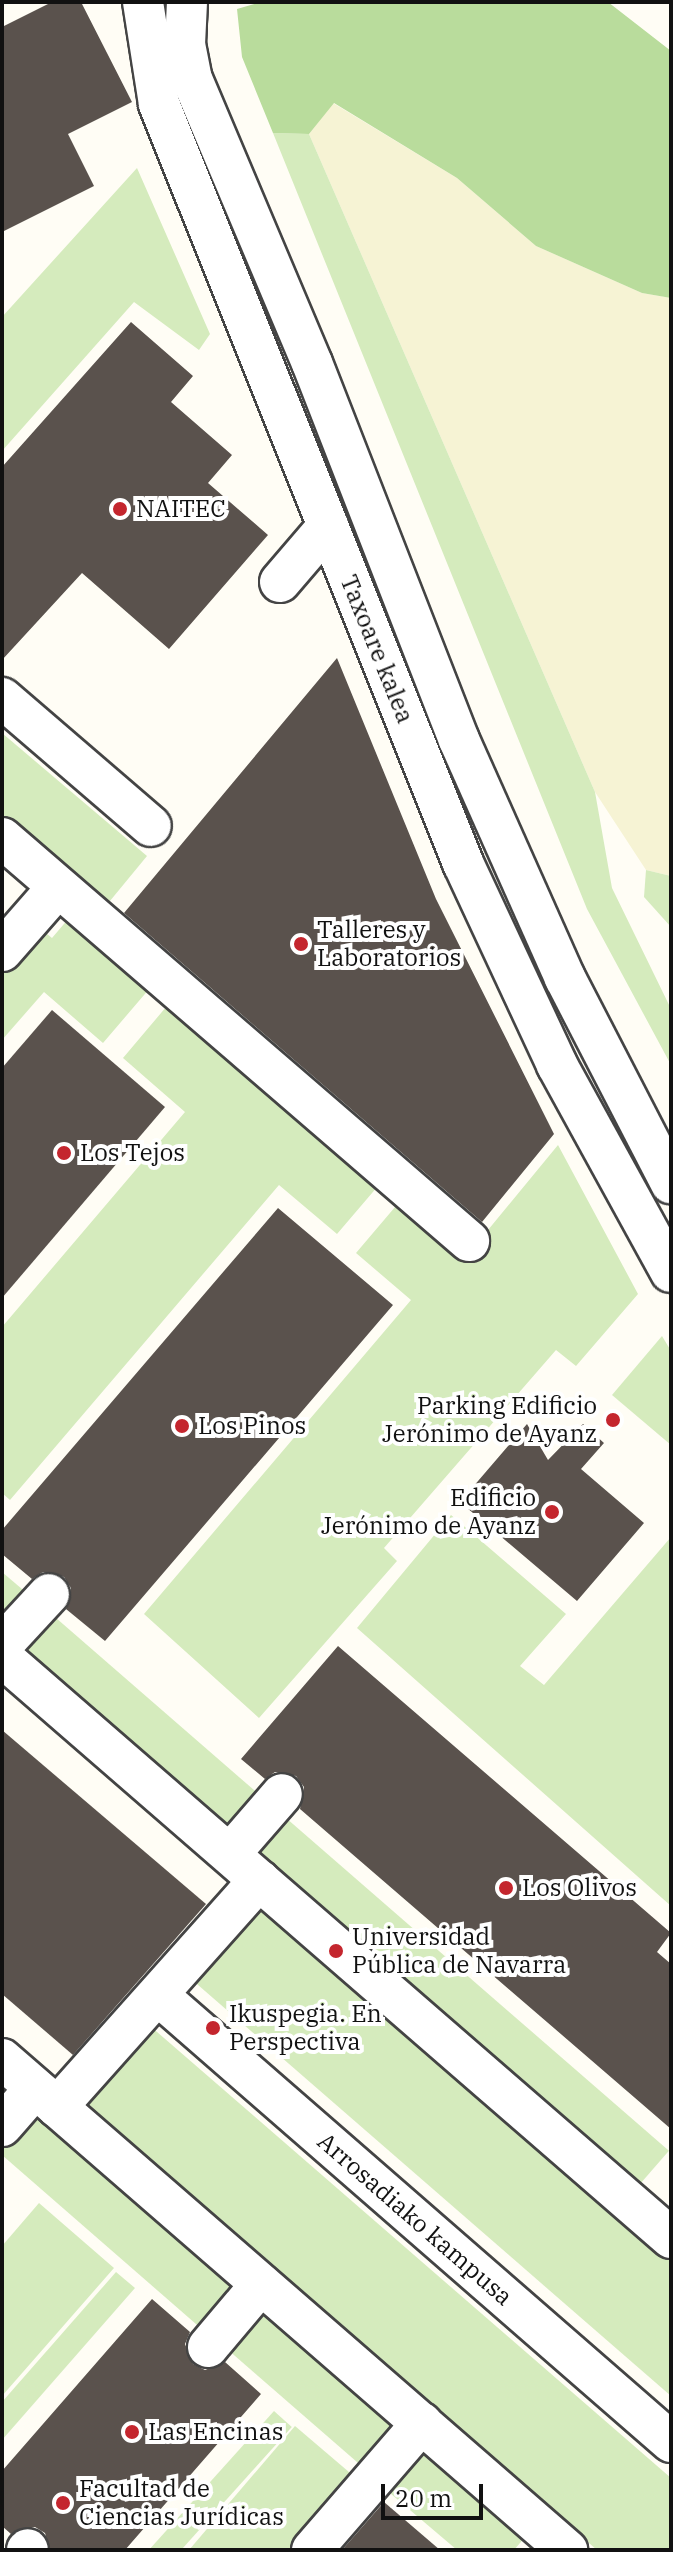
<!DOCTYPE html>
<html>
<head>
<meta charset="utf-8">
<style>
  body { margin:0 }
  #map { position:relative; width:673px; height:2552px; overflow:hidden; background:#fffdf5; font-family:"IBM Plex Serif",serif }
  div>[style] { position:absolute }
  .farmland>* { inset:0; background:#f6f3d4 }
  .green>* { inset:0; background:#d5ebbd; transform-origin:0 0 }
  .forest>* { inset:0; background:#b9dc9c }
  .building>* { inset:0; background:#5a524d }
  .roads { filter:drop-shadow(2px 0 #444) drop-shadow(-2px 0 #444) drop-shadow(0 2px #444) drop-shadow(0 -2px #444) }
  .minor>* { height:40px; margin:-20px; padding:0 20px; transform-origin:20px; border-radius:20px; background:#fff }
  .dots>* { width:22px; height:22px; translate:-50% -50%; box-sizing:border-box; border:4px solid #fff; border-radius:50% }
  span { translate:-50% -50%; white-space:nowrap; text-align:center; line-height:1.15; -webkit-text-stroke:8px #fff; paint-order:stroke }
  .poi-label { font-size:24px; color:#111 }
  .left { translate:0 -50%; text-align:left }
  .right { translate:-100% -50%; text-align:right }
  .street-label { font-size:24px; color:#111 }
  .frame { position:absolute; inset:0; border:4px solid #111; pointer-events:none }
  .scale { position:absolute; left:381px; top:2484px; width:102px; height:36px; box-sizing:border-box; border:4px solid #111; border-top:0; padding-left:10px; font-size:24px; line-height:28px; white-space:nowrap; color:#111; -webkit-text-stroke:6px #fff; paint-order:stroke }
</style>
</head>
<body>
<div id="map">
  <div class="farmland">
    <div style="clip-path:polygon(333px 103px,457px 178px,536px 246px,642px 293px,671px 298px,671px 876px,646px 870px,595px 792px,309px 134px)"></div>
  </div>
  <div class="green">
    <div style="clip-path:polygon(273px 133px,309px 134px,595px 792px,612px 888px,671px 1009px,671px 1065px,587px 909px)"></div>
    <div style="clip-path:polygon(137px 168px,210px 334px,199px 350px,134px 302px,2px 451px,2px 317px)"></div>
    <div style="clip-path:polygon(2px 733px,147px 856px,105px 907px,2px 818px)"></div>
    <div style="clip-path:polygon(646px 870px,671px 876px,671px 927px,644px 897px)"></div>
    <div style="clip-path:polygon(69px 918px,150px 988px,103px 1043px,44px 992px,2px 1040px,2px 963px,36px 925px,52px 938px)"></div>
    <div style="clip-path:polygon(172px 1000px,384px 1179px,337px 1234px,279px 1185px,10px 1500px,2px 1493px,2px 1327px,185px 1112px,123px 1058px)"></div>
    <div style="clip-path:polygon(558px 1145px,638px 1294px,576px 1366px,556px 1350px,384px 1548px,397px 1561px,259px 1718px,144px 1614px,411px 1300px,356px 1253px,401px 1200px,465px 1258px)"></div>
    <div style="clip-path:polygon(662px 1336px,671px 1351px,671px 1445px,612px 1395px)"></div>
    <div style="clip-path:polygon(451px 1515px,566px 1614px,520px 1666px,544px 1685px,671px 1537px,671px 1906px,357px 1628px)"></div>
    <div style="clip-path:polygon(2px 1572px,29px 1595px,2px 1627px)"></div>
    <div style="left:48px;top:1611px;width:286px;height:49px;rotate:41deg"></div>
    <div style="left:278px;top:1811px;width:518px;height:50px;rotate:41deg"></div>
    <div style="clip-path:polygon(257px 1901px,671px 2260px,671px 2396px,190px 1978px)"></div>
    <div style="clip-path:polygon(149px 2025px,671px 2478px,671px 2550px,597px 2550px,82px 2102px)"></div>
    <div style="clip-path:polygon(34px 2108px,241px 2289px,204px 2331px,2px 2155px,2px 2145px)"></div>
    <div style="clip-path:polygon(39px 2203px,114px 2268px,2px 2396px,2px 2246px)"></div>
    <div style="clip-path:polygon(116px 2272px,135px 2288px,2px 2440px,2px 2402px)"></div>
    <div style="left:258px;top:2303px;width:190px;height:55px;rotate:41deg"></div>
    <div style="left:274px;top:2411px;width:24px;height:184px;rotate:42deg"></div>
    <div style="clip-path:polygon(295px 2426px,356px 2478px,294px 2550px,189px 2550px)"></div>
    <div style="clip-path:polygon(413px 2440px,526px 2536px,514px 2550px,457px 2550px,377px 2482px)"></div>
  </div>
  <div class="forest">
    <div style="clip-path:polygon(261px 2px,608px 2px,671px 51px,671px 298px,642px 293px,536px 246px,457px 178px,334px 103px,309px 134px,273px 133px,242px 57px,237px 9px)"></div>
  </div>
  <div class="building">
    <div style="clip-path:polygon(52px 2px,81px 2px,132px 102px,68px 134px,94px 186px,2px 232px,2px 27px)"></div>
    <div style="clip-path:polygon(131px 322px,193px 376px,171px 402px,232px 455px,208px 483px,268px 535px,169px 649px,82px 573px,2px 660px,2px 467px)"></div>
    <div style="clip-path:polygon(337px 658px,436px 899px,554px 1134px,482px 1222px,124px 913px)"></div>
    <div style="clip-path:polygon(52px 1010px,165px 1107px,2px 1298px,2px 1068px)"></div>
    <div style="clip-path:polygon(278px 1208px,393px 1305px,105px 1641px,66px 1609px,71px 1588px,64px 1577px,43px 1572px,32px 1579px,2px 1554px,2px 1530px)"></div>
    <div style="clip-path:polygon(527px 1424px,548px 1460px,583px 1424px,604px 1443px,581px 1469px,644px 1523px,577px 1601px,460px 1502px)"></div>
    <div style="clip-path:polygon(338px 1646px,671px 1933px,657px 1952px,671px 1964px,671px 2129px,300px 1809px,304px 1787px,296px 1776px,275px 1772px,265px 1779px,241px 1759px)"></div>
    <div style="clip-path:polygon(2px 1730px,206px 1904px,73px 2055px,2px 1994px)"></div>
    <div style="clip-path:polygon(152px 2299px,190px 2332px,185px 2344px,193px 2364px,205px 2370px,225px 2362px,261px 2394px,125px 2550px,50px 2550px,45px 2533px,35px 2527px,11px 2534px,2px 2526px,2px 2471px)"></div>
    <div style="clip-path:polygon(384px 2502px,440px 2550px,342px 2550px)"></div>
  </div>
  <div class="roads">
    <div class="minor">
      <div style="left:143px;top:2px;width:103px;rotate:81.1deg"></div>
      <div style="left:159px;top:104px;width:818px;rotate:68.17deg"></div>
      <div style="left:463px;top:863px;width:223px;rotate:65deg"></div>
      <div style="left:557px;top:1065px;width:236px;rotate:61.2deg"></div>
      <div style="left:187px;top:2px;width:42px;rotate:92.7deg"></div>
      <div style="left:185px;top:44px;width:36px;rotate:79deg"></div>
      <div style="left:192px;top:79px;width:308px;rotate:67.1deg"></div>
      <div style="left:312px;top:363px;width:405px;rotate:68.7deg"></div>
      <div style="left:459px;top:740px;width:261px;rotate:66deg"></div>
      <div style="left:565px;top:978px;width:231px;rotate:62.7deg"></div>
      <div style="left:280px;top:582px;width:74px;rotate:-49.4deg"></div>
      <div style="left:2px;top:698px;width:196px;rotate:40.7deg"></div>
      <div style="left:2px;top:838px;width:617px;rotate:40.79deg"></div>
      <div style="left:2px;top:951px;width:85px;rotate:-48.8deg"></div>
      <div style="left:2px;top:1645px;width:69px;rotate:-47.3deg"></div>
      <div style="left:2px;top:1657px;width:886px;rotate:40.97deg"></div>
      <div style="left:230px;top:1854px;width:79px;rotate:-49.1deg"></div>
      <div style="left:159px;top:1996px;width:679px;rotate:41.06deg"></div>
      <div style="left:2px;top:2059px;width:749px;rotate:40.99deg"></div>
      <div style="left:57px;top:2107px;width:304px;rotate:-48.3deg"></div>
      <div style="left:2px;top:2126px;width:50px;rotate:-49deg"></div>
      <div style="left:208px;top:2347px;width:82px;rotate:-49.9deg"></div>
      <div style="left:27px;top:2550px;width:1px;rotate:-45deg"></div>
      <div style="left:312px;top:2550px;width:168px;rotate:-49.1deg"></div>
    </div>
  </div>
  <div class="dots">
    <div style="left:120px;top:509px;background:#c4262e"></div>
    <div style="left:301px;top:944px;background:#c4262e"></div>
    <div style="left:64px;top:1153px;background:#c4262e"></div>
    <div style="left:613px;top:1420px;background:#c4262e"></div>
    <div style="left:182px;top:1426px;background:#c4262e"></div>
    <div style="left:552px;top:1512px;background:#c4262e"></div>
    <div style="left:506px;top:1888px;background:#c4262e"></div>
    <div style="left:336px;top:1951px;background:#c4262e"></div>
    <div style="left:213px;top:2028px;background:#c4262e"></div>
    <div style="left:132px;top:2432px;background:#c4262e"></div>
    <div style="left:63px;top:2503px;background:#c4262e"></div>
  </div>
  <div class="poi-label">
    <span class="left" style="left:136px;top:509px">NAITEC</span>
    <span class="left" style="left:317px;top:944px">Talleres y<br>Laboratorios</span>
    <span class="left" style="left:80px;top:1153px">Los Tejos</span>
    <span class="right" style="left:597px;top:1420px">Parking Edificio<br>Jerónimo de Ayanz</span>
    <span class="left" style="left:198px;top:1426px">Los Pinos</span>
    <span class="right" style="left:536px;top:1512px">Edificio<br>Jerónimo de Ayanz</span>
    <span class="left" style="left:522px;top:1888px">Los Olivos</span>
    <span class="left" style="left:352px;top:1951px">Universidad<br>Pública de Navarra</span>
    <span class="left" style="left:229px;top:2028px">Ikuspegia. En<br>Perspectiva</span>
    <span class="left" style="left:148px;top:2432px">Las Encinas</span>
    <span class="left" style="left:79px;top:2503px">Facultad de<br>Ciencias Jurídicas</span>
  </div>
  <div class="street-label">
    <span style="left:377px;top:649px;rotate:68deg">Taxoare kalea</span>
    <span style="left:415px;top:2219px;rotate:41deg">Arrosadiako kampusa</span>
  </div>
  <div class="frame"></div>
  <div class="scale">20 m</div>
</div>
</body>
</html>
